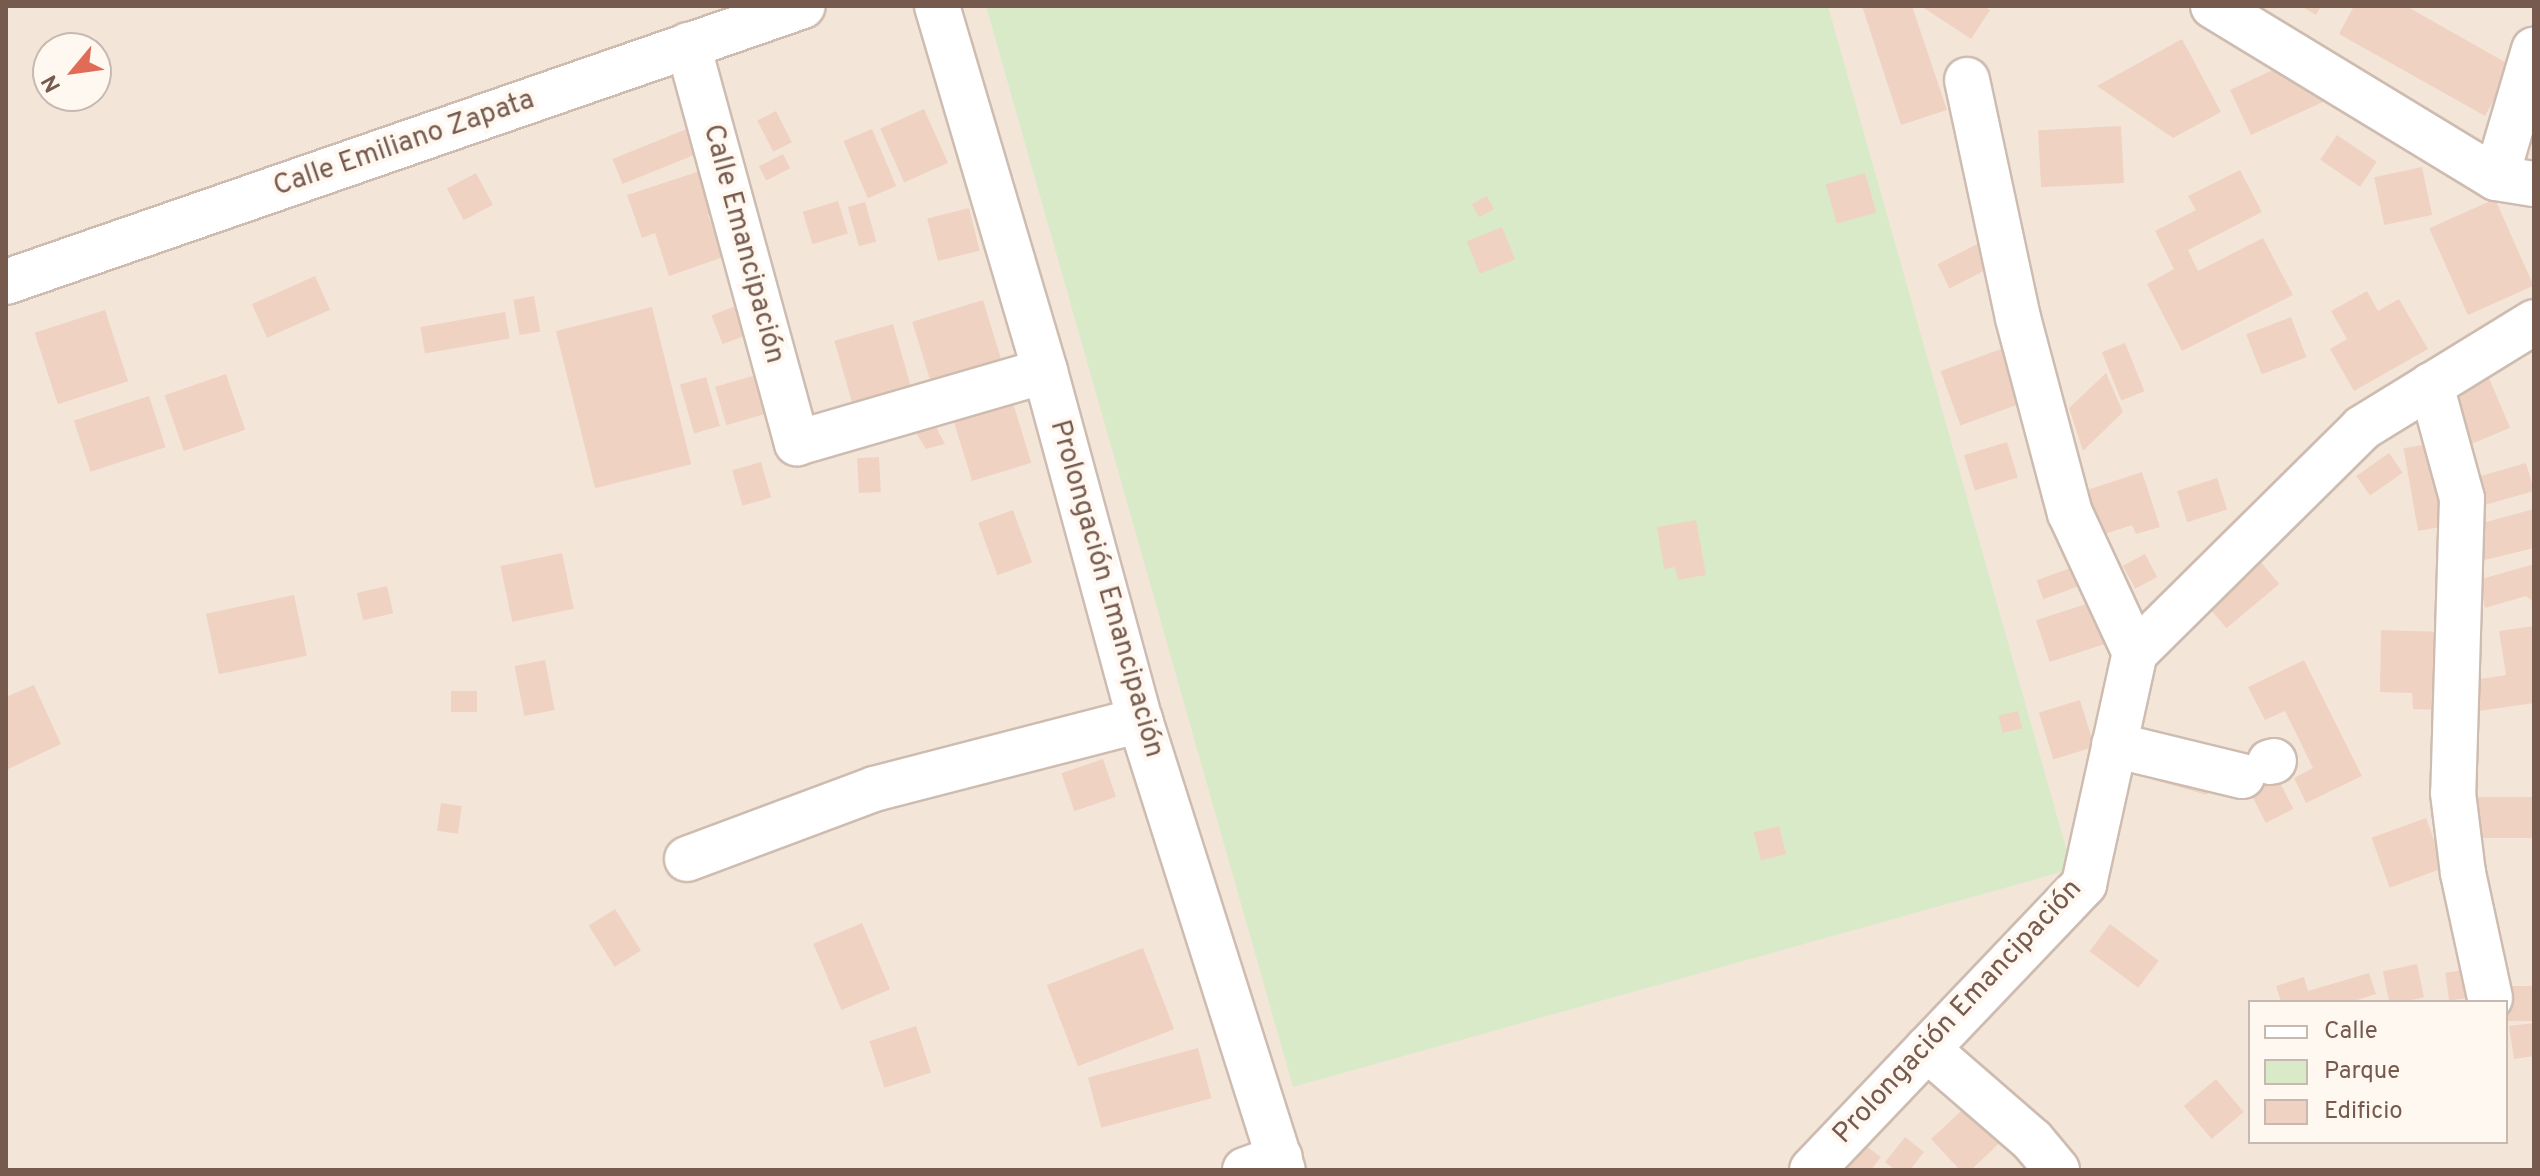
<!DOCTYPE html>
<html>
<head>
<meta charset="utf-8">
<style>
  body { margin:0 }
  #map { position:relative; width:2540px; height:1176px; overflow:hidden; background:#fcf4eb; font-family:Overpass,sans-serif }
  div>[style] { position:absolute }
  .residential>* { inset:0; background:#f3e6d9 }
  .green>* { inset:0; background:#d9eac9 }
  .building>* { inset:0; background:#f0d2c3; transform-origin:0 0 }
  .roads { filter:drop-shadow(2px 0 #cebcb0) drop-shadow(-2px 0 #cebcb0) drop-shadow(0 2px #cebcb0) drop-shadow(0 -2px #cebcb0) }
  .minor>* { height:44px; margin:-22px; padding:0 22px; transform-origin:22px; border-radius:22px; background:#fff }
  span { translate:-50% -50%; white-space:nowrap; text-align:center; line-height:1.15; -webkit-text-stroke:8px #fef8f1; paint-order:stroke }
  .street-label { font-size:28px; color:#775a4e }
  .frame { position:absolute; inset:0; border:8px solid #775a4e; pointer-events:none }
  .legend { position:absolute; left:2248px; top:1000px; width:260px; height:144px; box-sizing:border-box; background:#fef8f1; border:2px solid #c8b9b0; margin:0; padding:10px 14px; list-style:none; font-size:24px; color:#775a4e }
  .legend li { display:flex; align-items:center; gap:16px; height:40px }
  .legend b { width:40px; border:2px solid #c8b9b0 }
  .north { position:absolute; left:32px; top:32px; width:80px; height:80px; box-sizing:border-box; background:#fef8f1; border:2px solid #c8b9b0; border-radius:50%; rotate:241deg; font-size:22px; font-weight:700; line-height:32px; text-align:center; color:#775a4e }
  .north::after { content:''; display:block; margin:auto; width:28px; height:36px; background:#e06b56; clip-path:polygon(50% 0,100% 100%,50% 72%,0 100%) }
</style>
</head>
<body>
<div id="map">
  <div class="residential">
    <div style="clip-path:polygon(evenodd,6px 6px,2534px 6px,2534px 1170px,6px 1170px,6px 6px,48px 48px,96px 48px,96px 96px,48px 96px,48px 48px,6px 6px,2250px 1002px,2506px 1002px,2506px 1142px,2250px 1142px,2250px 1002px)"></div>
  </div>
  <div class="green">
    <div style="clip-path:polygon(986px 6px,1828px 6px,2072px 869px,1293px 1087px)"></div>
  </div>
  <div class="building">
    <div style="clip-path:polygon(1862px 6px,1912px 6px,1947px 110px,1901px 125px)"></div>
    <div style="clip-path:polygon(1921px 6px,1984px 6px,1990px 10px,1971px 39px)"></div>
    <div style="clip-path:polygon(2301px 6px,2321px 6px,2316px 15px)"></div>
    <div style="clip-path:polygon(2354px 6px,2406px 6px,2512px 66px,2485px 116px,2339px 34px)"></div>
    <div style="clip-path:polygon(2182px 39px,2221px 112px,2173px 138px,2097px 86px)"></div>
    <div style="clip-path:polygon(2292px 61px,2338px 95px,2251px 135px,2230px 90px)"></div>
    <div style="left:924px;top:109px;width:59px;height:48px;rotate:66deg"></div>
    <div style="left:776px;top:111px;width:35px;height:21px;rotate:63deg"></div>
    <div style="left:694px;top:126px;width:27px;height:88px;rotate:68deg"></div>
    <div style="left:2121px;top:126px;width:57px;height:83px;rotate:87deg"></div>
    <div style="left:872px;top:129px;width:62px;height:31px;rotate:67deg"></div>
    <div style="left:2337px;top:135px;width:48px;height:30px;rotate:34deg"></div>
    <div style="left:783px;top:154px;width:16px;height:27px;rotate:63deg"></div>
    <div style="left:2422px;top:167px;width:49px;height:49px;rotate:78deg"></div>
    <div style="clip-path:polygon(703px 170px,718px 211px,708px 215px,723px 257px,669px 276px,655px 233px,642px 238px,627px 195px)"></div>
    <div style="clip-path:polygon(2240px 170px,2262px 212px,2188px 250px,2198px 271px,2263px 238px,2293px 295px,2182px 351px,2147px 284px,2174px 269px,2155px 231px,2196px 210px,2188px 196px)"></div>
    <div style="left:476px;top:173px;width:36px;height:33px;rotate:62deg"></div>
    <div style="left:1865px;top:173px;width:41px;height:41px;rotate:74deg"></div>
    <div style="left:1487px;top:196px;width:15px;height:17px;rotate:62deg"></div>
    <div style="left:2495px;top:199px;width:95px;height:72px;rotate:66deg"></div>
    <div style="left:838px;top:201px;width:34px;height:37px;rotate:73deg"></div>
    <div style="left:865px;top:202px;width:41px;height:18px;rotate:74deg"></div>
    <div style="left:969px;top:208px;width:44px;height:43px;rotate:76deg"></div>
    <div style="left:1502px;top:227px;width:35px;height:38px;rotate:68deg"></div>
    <div style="left:1989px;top:238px;width:27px;height:58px;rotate:63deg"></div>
    <div style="left:315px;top:276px;width:37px;height:69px;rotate:66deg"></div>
    <div style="clip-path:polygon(2367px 291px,2378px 311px,2399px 299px,2428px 349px,2354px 391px,2330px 349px,2347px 339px,2331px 311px)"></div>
    <div style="left:534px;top:296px;width:36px;height:21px;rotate:80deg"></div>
    <div style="left:983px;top:300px;width:64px;height:74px;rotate:73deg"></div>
    <div style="left:746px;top:302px;width:31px;height:37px;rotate:69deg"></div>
    <div style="left:652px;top:307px;width:162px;height:99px;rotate:76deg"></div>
    <div style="left:105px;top:310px;width:75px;height:74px;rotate:72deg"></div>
    <div style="left:505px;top:312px;width:27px;height:86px;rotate:80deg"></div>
    <div style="left:2291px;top:317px;width:43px;height:48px;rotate:69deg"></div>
    <div style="left:893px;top:324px;width:71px;height:61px;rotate:74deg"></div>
    <div style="left:2125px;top:343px;width:52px;height:25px;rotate:68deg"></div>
    <div style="left:2012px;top:345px;width:58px;height:76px;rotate:70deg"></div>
    <div style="left:770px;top:371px;width:40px;height:57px;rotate:74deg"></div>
    <div style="clip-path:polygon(2106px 373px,2123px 412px,2083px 451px,2069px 408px)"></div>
    <div style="left:226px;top:374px;width:59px;height:65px;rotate:71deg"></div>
    <div style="left:706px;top:377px;width:51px;height:27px;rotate:74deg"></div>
    <div style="left:2489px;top:378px;width:54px;height:52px;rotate:67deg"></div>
    <div style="left:1010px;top:393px;width:73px;height:62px;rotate:73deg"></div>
    <div style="left:149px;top:396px;width:54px;height:79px;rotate:72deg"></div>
    <div style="clip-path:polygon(935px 425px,945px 444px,926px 449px,914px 430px)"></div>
    <div style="left:2007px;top:442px;width:37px;height:45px;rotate:73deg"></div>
    <div style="left:2439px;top:442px;width:84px;height:36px;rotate:80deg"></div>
    <div style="left:2389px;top:453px;width:24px;height:40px;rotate:55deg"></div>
    <div style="left:879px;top:457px;width:35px;height:22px;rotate:87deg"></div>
    <div style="left:761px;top:462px;width:37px;height:30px;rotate:74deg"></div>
    <div style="left:2526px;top:463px;width:29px;height:54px;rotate:74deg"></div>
    <div style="clip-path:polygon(2142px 472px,2160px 527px,2136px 534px,2132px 525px,2102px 535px,2087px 490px)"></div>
    <div style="left:2217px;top:478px;width:33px;height:42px;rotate:72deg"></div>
    <div style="clip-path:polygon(2534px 509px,2534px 548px,2485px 560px,2475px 525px)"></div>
    <div style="left:1013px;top:510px;width:56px;height:37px;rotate:70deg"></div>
    <div style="clip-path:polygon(1696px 520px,1706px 575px,1678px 580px,1675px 567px,1664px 569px,1657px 527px)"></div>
    <div style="left:562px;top:553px;width:57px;height:63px;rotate:78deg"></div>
    <div style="left:2145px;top:554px;width:26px;height:25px;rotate:62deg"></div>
    <div style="left:2260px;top:561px;width:30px;height:69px;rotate:50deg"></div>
    <div style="clip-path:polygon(2534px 564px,2534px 603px,2526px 596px,2485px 608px,2478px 580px)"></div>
    <div style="left:2076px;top:566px;width:20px;height:42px;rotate:70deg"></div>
    <div style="left:387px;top:586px;width:28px;height:31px;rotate:77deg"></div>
    <div style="left:294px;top:595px;width:62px;height:90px;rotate:78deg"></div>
    <div style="left:2095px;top:601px;width:44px;height:62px;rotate:72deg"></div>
    <div style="clip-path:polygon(2534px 626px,2534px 703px,2479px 711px,2474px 680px,2506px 675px,2499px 631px)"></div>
    <div style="clip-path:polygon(2381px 630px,2445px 632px,2444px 710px,2413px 709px,2412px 693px,2380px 692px)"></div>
    <div style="left:545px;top:660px;width:51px;height:31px;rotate:79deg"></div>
    <div style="clip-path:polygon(2304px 660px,2362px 776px,2306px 803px,2294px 778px,2313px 768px,2285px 711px,2265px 720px,2248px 687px)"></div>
    <div style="clip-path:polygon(34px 685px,61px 744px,6px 770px,6px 697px)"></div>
    <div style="left:451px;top:691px;width:26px;height:21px"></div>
    <div style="left:2080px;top:700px;width:49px;height:43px;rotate:73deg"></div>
    <div style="left:2018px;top:711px;width:18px;height:20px;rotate:77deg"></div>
    <div style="left:1103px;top:759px;width:40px;height:44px;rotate:71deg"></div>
    <div style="left:2268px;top:759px;width:56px;height:31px;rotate:63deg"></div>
    <div style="clip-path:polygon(2160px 770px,2208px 781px,2207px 795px,2154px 780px)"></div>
    <div style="left:2534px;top:797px;width:41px;height:61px;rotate:90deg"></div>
    <div style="left:441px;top:803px;width:21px;height:28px;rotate:8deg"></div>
    <div style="left:2426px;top:818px;width:53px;height:58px;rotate:70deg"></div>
    <div style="left:1779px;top:826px;width:29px;height:26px;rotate:76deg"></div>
    <div style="left:615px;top:909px;width:49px;height:31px;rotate:58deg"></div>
    <div style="left:862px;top:923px;width:72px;height:53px;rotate:67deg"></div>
    <div style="left:2110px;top:924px;width:61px;height:34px;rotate:37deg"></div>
    <div style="left:1143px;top:948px;width:87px;height:103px;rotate:69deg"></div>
    <div style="left:2417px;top:964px;width:34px;height:35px;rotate:78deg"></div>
    <div style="left:2472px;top:969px;width:28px;height:27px;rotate:82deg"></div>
    <div style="clip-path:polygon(2369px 973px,2376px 994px,2351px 1002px,2281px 1002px,2276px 986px,2304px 977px,2308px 991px)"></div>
    <div style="left:2534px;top:986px;width:35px;height:32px;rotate:90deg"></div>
    <div style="clip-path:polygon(2534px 1023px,2534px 1056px,2514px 1059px,2509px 1026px)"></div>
    <div style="left:916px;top:1026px;width:49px;height:49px;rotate:72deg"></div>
    <div style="left:1198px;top:1048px;width:52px;height:114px;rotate:75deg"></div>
    <div style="left:2216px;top:1079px;width:43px;height:42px;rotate:50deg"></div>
    <div style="clip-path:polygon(1975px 1098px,2009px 1134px,1971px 1170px,1960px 1170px,1931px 1139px)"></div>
    <div style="clip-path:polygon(1905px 1137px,1924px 1152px,1910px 1170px,1895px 1170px,1885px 1162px)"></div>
    <div style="clip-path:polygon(1855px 1138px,1881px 1157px,1871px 1170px,1852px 1170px,1839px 1160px)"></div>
  </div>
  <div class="roads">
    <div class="minor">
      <div style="left:937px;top:6px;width:381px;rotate:73.5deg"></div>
      <div style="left:1045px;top:371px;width:362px;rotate:74.8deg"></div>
      <div style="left:1140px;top:720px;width:472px;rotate:72.4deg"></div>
      <div style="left:2213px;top:6px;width:331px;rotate:31.3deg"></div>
      <div style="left:2496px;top:178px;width:38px;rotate:9deg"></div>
      <div style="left:688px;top:45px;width:413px;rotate:74.7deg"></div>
      <div style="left:797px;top:443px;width:258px;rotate:-16.2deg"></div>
      <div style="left:1967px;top:80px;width:243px;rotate:77.9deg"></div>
      <div style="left:2018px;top:318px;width:202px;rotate:75.1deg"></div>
      <div style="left:2070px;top:513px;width:154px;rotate:65.1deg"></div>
      <div style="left:2496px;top:178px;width:134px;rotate:-73.5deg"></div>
      <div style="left:6px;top:282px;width:843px;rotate:-19.1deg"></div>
      <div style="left:2431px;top:385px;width:117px;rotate:74.7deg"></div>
      <div style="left:2462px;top:498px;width:295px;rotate:91.7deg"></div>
      <div style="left:2453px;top:793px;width:81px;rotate:82.9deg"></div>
      <div style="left:2463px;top:873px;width:128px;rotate:77.8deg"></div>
      <div style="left:2114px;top:745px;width:132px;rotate:13.6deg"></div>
      <div style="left:2270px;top:762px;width:4px;rotate:-14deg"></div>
      <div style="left:687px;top:859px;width:200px;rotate:-20.5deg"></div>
      <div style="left:874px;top:789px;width:275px;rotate:-14.5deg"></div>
      <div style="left:1927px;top:1049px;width:139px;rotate:40.9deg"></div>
      <div style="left:2032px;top:1140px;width:39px;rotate:50deg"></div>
      <div style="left:1245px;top:1170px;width:37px;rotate:-20deg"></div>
      <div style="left:1812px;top:1170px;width:395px;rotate:-46.4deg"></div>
      <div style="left:2084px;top:884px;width:237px;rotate:-77.6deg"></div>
      <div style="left:2135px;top:653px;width:320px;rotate:-44.7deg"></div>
      <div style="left:2362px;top:428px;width:202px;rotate:-31.6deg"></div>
    </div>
  </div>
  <div class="street-label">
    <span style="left:404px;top:144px;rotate:-19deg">Calle Emiliano Zapata</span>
    <span style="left:743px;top:244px;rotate:75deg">Calle Emancipación</span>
    <span style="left:1106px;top:589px;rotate:74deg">Prolongación Emancipación</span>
    <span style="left:1958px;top:1012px;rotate:-47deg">Prolongación Emancipación</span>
  </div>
  <div class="frame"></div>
  <ul class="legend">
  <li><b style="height:10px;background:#fff"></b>Calle</li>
  <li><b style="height:22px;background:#d9eac9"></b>Parque</li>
  <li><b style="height:22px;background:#f0d2c3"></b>Edificio</li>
  </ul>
  <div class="north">N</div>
</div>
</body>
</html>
